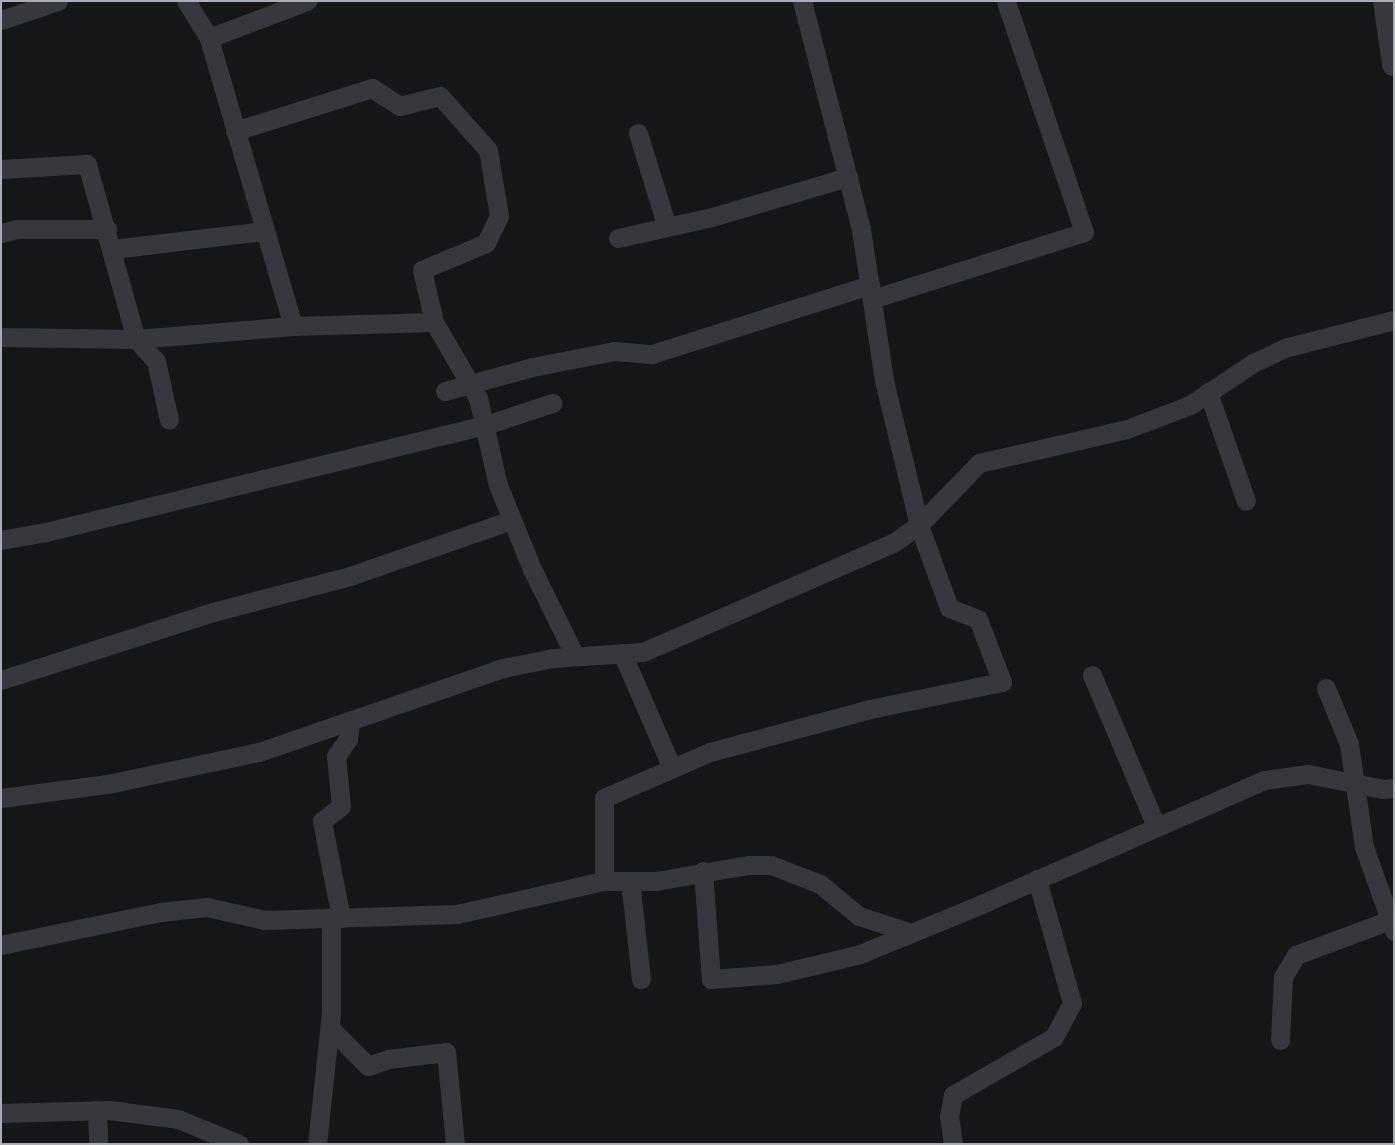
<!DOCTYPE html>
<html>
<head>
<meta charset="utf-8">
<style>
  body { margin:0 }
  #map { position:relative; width:1395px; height:1145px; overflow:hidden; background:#161618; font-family:"Titillium Web",sans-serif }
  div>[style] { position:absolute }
  .minor>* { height:19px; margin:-9.5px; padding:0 9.5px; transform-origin:9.5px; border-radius:9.5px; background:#37383d }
  .tertiary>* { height:24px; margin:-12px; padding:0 12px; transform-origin:12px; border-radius:12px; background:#37383d }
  span { translate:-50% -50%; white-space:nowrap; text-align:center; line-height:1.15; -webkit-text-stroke:4px #111113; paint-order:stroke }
  .frame { position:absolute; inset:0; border:2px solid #a8adb8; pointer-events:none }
</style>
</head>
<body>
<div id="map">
  <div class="minor">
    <div style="left:186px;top:1px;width:44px;rotate:58.1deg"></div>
    <div style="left:1px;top:20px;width:60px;rotate:-18.4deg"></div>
    <div style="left:235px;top:131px;width:144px;rotate:-17.4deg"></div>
    <div style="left:372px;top:88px;width:33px;rotate:33deg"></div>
    <div style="left:400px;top:106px;width:41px;rotate:-14deg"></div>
    <div style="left:440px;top:96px;width:72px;rotate:48.4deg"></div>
    <div style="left:488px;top:150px;width:67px;rotate:80.5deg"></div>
    <div style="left:499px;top:216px;width:30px;rotate:116deg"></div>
    <div style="left:486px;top:243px;width:69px;rotate:157.1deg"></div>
    <div style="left:422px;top:270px;width:53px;rotate:77deg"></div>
    <div style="left:434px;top:322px;width:88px;rotate:59.9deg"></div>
    <div style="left:478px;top:398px;width:89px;rotate:77.1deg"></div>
    <div style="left:498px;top:485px;width:91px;rotate:68deg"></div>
    <div style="left:532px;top:569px;width:97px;rotate:63.7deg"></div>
    <div style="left:638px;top:133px;width:98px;rotate:72.9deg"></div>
    <div style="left:1px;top:169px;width:86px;rotate:-3.3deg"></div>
    <div style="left:87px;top:164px;width:182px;rotate:74.4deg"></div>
    <div style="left:136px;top:339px;width:30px;rotate:48deg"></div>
    <div style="left:156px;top:361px;width:60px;rotate:77.6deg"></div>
    <div style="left:1px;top:233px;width:16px;rotate:-14deg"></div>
    <div style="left:17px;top:229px;width:90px"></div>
    <div style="left:618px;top:238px;width:96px;rotate:-12.6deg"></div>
    <div style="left:712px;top:217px;width:142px;rotate:-16.4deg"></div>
    <div style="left:113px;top:249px;width:152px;rotate:-6.8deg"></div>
    <div style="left:872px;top:299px;width:222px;rotate:-17.5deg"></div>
    <div style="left:1084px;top:232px;width:244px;rotate:-108.7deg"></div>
    <div style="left:293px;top:326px;width:300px;rotate:-106.3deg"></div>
    <div style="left:209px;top:38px;width:105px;rotate:-20.7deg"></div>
    <div style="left:1px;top:337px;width:135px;rotate:0.8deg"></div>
    <div style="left:136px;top:339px;width:158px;rotate:-4.7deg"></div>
    <div style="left:293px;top:326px;width:141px;rotate:-1.6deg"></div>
    <div style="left:445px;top:391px;width:90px;rotate:-15.4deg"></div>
    <div style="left:532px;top:367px;width:84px;rotate:-11deg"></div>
    <div style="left:614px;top:351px;width:38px;rotate:5deg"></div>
    <div style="left:652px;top:354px;width:229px;rotate:-17.6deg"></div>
    <div style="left:1208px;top:392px;width:115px;rotate:70.8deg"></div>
    <div style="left:1px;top:540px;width:46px;rotate:-10.1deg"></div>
    <div style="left:46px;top:532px;width:453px;rotate:-13.7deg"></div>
    <div style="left:486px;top:425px;width:70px;rotate:-18.4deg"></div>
    <div style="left:622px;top:653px;width:125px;rotate:66.5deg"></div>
    <div style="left:1092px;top:675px;width:164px;rotate:67deg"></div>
    <div style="left:1px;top:680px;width:223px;rotate:-17.8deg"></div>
    <div style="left:213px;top:612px;width:142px;rotate:-14.7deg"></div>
    <div style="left:350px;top:576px;width:171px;rotate:-19.1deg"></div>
    <div style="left:1326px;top:688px;width:61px;rotate:67.7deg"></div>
    <div style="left:1349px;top:744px;width:104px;rotate:81.7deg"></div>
    <div style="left:1364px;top:847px;width:89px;rotate:70.3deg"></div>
    <div style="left:1px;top:798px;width:108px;rotate:-7.5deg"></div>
    <div style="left:108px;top:784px;width:154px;rotate:-12deg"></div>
    <div style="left:259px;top:752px;width:258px;rotate:-19deg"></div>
    <div style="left:503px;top:668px;width:51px;rotate:-11.3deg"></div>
    <div style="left:553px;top:658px;width:90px;rotate:-3.8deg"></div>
    <div style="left:643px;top:652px;width:273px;rotate:-23.6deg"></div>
    <div style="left:893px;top:543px;width:32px;rotate:-35deg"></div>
    <div style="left:919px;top:525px;width:86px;rotate:-45.9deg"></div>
    <div style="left:979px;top:463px;width:152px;rotate:-12.9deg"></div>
    <div style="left:1127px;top:429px;width:67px;rotate:-20.9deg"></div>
    <div style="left:1190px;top:405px;width:76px;rotate:-33.7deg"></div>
    <div style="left:1253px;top:363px;width:38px;rotate:-25deg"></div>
    <div style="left:1288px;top:347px;width:109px;rotate:-14.3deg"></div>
    <div style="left:703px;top:871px;width:108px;rotate:85.8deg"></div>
    <div style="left:711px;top:979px;width:66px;rotate:-4.3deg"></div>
    <div style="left:777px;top:974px;width:85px;rotate:-13.5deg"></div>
    <div style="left:860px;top:954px;width:126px;rotate:-22.3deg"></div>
    <div style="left:977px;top:906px;width:313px;rotate:-23.7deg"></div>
    <div style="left:1264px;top:780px;width:44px;rotate:-7.8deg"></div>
    <div style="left:1308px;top:774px;width:76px;rotate:11.3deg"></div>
    <div style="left:1383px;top:789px;width:11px;rotate:-5deg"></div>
    <div style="left:604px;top:881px;width:83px;rotate:-90deg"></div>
    <div style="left:604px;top:798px;width:116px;rotate:-23.5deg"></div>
    <div style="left:710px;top:752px;width:166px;rotate:-15deg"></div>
    <div style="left:870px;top:709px;width:135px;rotate:-11.6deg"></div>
    <div style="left:1002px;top:682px;width:67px;rotate:-110.9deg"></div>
    <div style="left:978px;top:619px;width:31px;rotate:-159deg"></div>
    <div style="left:949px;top:608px;width:88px;rotate:-109.9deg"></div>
    <div style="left:919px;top:525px;width:149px;rotate:-103.6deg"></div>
    <div style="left:884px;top:380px;width:153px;rotate:-98.7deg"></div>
    <div style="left:861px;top:229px;width:236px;rotate:-104.5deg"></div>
    <div style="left:630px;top:881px;width:99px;rotate:83.6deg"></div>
    <div style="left:341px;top:918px;width:99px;rotate:-101.1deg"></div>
    <div style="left:322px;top:821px;width:24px;rotate:-38deg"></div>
    <div style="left:341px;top:806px;width:50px;rotate:-95.7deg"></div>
    <div style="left:336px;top:756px;width:21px;rotate:-55deg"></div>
    <div style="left:348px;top:739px;width:17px;rotate:-83deg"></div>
    <div style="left:1px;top:945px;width:163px;rotate:-11.7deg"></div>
    <div style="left:161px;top:912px;width:46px;rotate:-6.2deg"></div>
    <div style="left:207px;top:907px;width:58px;rotate:12.8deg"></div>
    <div style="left:264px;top:920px;width:193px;rotate:-1.8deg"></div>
    <div style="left:457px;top:914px;width:151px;rotate:-12.7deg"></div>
    <div style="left:604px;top:881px;width:52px"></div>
    <div style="left:656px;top:881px;width:93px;rotate:-9.9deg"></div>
    <div style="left:748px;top:865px;width:23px"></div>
    <div style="left:771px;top:865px;width:53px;rotate:21.2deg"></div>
    <div style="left:820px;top:884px;width:50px;rotate:39.4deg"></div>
    <div style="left:859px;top:916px;width:55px;rotate:18.1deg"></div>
    <div style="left:330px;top:1028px;width:54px;rotate:45deg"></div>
    <div style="left:368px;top:1066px;width:21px;rotate:-19deg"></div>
    <div style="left:388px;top:1059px;width:58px;rotate:-6.9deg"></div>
    <div style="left:446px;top:1052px;width:92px;rotate:84.4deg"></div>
    <div style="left:1280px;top:1040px;width:63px;rotate:-87.3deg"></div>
    <div style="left:1283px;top:977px;width:26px;rotate:-59deg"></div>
    <div style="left:1296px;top:955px;width:100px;rotate:-20.4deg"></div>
    <div style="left:97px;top:1110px;width:34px;rotate:88deg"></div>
    <div style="left:1px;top:1113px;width:108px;rotate:-1.6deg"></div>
    <div style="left:109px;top:1110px;width:70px;rotate:7.4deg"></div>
    <div style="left:178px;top:1119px;width:66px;rotate:22.3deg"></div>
    <div style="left:317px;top:1144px;width:132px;rotate:-83.9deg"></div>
    <div style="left:331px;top:1013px;width:95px;rotate:-90deg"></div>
    <div style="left:953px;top:1144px;width:27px;rotate:-98deg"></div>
    <div style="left:949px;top:1117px;width:22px;rotate:-80deg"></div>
    <div style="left:953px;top:1095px;width:116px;rotate:-29.9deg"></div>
    <div style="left:1054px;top:1037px;width:38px;rotate:-62deg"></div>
    <div style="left:1072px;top:1003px;width:129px;rotate:-105.8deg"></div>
  </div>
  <div class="tertiary">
    <div style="left:1385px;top:1px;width:64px;rotate:81.9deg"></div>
  </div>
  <div class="frame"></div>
</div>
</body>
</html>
